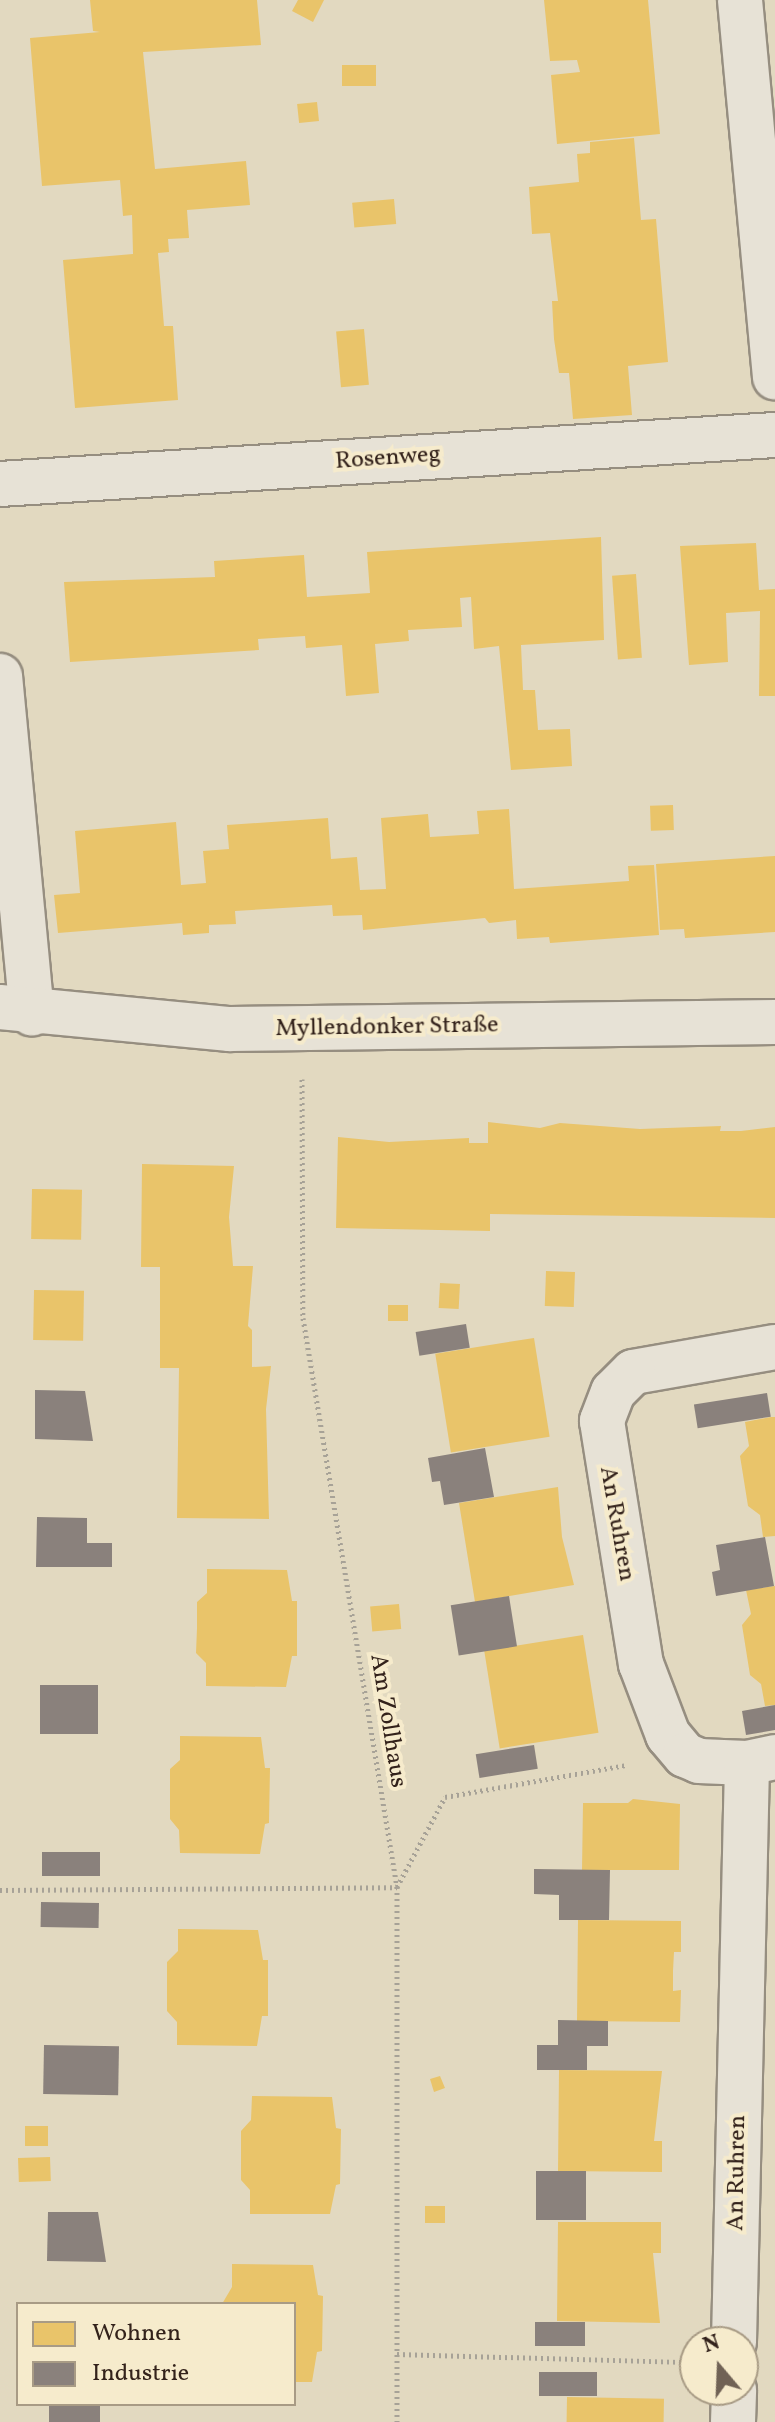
<!DOCTYPE html>
<html>
<head>
<meta charset="utf-8">
<style>
  body { margin:0 }
  #map { position:relative; width:775px; height:2422px; overflow:hidden; background:#e2d9c0; font-family:Vollkorn,serif }
  div>[style] { position:absolute }
  .homes>* { inset:0; background:#e9c46a; transform-origin:0 0 }
  .industry>* { inset:0; background:#8a817c; transform-origin:0 0 }
  .path>* { height:5px; margin-top:-2.5px; transform-origin:0; background:repeating-linear-gradient(90deg,#a7a297 0 2px,transparent 0 6px) }
  .roads { filter:drop-shadow(2px 0 #968e80) drop-shadow(-2px 0 #968e80) drop-shadow(0 2px #968e80) drop-shadow(0 -2px #968e80) }
  .street>* { height:44px; margin:-22px; padding:0 22px; transform-origin:22px; border-radius:22px; background:#e7e2d6 }
  .secondary>* { height:44px; margin:-22px; padding:0 22px; transform-origin:22px; border-radius:22px; background:#e7e2d6 }
  span { translate:-50% -50%; white-space:nowrap; text-align:center; line-height:1.15; -webkit-text-stroke:8px #f6ebcc; paint-order:stroke }
  .street-label { font-size:24px; color:#33221b }
  .legend { position:absolute; left:16px; top:2302px; width:280px; height:104px; box-sizing:border-box; background:#f6ebcc; border:2px solid #a89b85; margin:0; padding:10px 14px; list-style:none; font-size:24px; color:#33221b }
  .legend li { display:flex; align-items:center; gap:16px; height:40px }
  .legend b { width:40px; border:2px solid #a89b85 }
  .north { position:absolute; left:679px; top:2326px; width:80px; height:80px; box-sizing:border-box; background:#f6ebcc; border:2px solid #a89b85; border-radius:50%; rotate:341deg; font-size:22px; font-weight:700; line-height:32px; text-align:center; color:#33221b }
  .north::after { content:''; display:block; margin:auto; width:28px; height:36px; background:#706255; clip-path:polygon(50% 0,100% 100%,50% 72%,0 100%) }
</style>
</head>
<body>
<div id="map">
  <div class="homes">
    <div style="clip-path:polygon(90px 0,257px 0,261px 45px,143px 52px,155px 169px,246px 161px,250px 205px,187px 210px,189px 238px,168px 239px,169px 252px,158px 253px,164px 326px,173px 326px,178px 400px,75px 408px,63px 260px,133px 254px,132px 215px,123px 216px,120px 180px,42px 186px,30px 38px,100px 32px,93px 31px)"></div>
    <div style="clip-path:polygon(298px 0,324px 0,313px 22px,292px 11px)"></div>
    <div style="clip-path:polygon(544px 0,648px 0,660px 134px,557px 144px,551px 75px,580px 72px,577px 60px,550px 61px)"></div>
    <div style="left:376px;top:65px;width:21px;height:34px;rotate:90deg"></div>
    <div style="left:317px;top:102px;width:19px;height:20px;rotate:84deg"></div>
    <div style="clip-path:polygon(634px 138px,641px 220px,656px 219px,668px 362px,628px 366px,632px 415px,573px 419px,569px 373px,559px 373px,554px 339px,552px 301px,558px 301px,550px 233px,532px 234px,529px 187px,579px 182px,577px 154px,590px 153px,590px 142px)"></div>
    <div style="left:394px;top:199px;width:25px;height:42px;rotate:85deg"></div>
    <div style="left:364px;top:329px;width:56px;height:28px;rotate:85deg"></div>
    <div style="clip-path:polygon(601px 537px,604px 640px,521px 645px,523px 690px,535px 690px,538px 730px,570px 729px,572px 766px,511px 770px,499px 646px,474px 649px,471px 597px,460px 598px,462px 627px,408px 630px,409px 641px,375px 644px,379px 693px,346px 696px,342px 645px,306px 648px,305px 636px,258px 639px,259px 650px,70px 662px,64px 582px,215px 577px,214px 561px,304px 555px,307px 597px,370px 593px,367px 552px)"></div>
    <div style="clip-path:polygon(756px 543px,759px 590px,775px 589px,775px 696px,759px 696px,760px 611px,726px 613px,728px 662px,689px 665px,680px 546px)"></div>
    <div style="left:636px;top:574px;width:84px;height:24px;rotate:86deg"></div>
    <div style="left:673px;top:805px;width:25px;height:23px;rotate:88deg"></div>
    <div style="clip-path:polygon(509px 809px,514px 889px,629px 881px,628px 866px,654px 865px,659px 935px,550px 943px,549px 937px,517px 939px,516px 920px,489px 923px,485px 918px,363px 930px,362px 915px,333px 916px,332px 905px,235px 911px,236px 924px,209px 925px,209px 933px,183px 935px,182px 923px,58px 933px,54px 895px,80px 893px,75px 831px,176px 822px,181px 885px,206px 883px,203px 851px,229px 849px,227px 825px,328px 818px,331px 859px,357px 857px,360px 890px,386px 889px,381px 818px,428px 814px,430px 837px,479px 834px,477px 811px)"></div>
    <div style="clip-path:polygon(775px 856px,775px 932px,685px 938px,684px 929px,660px 930px,656px 864px)"></div>
    <div style="clip-path:polygon(488px 1122px,540px 1128px,560px 1123px,640px 1129px,721px 1126px,720px 1131px,741px 1131px,775px 1127px,775px 1218px,490px 1214px,490px 1231px,336px 1228px,338px 1137px,389px 1142px,469px 1138px,469px 1143px,488px 1143px)"></div>
    <div style="clip-path:polygon(142px 1164px,234px 1166px,229px 1217px,233px 1266px,253px 1266px,248px 1326px,252px 1330px,252px 1367px,271px 1366px,266px 1409px,269px 1519px,177px 1518px,179px 1368px,160px 1368px,160px 1267px,141px 1267px)"></div>
    <div style="left:32px;top:1189px;width:50px;height:50px;rotate:1deg"></div>
    <div style="left:546px;top:1271px;width:29px;height:35px;rotate:2deg"></div>
    <div style="left:440px;top:1283px;width:20px;height:25px;rotate:3deg"></div>
    <div style="left:34px;top:1290px;width:50px;height:50px;rotate:1deg"></div>
    <div style="left:408px;top:1305px;width:16px;height:20px;rotate:90deg"></div>
    <div style="left:534px;top:1338px;width:100px;height:100px;rotate:81deg"></div>
    <div style="clip-path:polygon(771px 1417px,775px 1417px,775px 1536px,763px 1537px,760px 1515px,748px 1506px,740px 1456px,749px 1446px,745px 1422px)"></div>
    <div style="clip-path:polygon(558px 1487px,562px 1537px,574px 1585px,475px 1602px,459px 1503px)"></div>
    <div style="clip-path:polygon(207px 1569px,287px 1570px,292px 1601px,297px 1601px,297px 1656px,292px 1656px,286px 1687px,206px 1686px,206px 1663px,196px 1653px,197px 1628px,197px 1602px,207px 1593px)"></div>
    <div style="clip-path:polygon(775px 1586px,775px 1705px,765px 1706px,761px 1684px,750px 1675px,742px 1625px,751px 1614px,746px 1590px)"></div>
    <div style="left:399px;top:1604px;width:25px;height:29px;rotate:85deg"></div>
    <div style="left:583px;top:1635px;width:99px;height:100px;rotate:81deg"></div>
    <div style="clip-path:polygon(180px 1736px,261px 1737px,265px 1768px,270px 1768px,269px 1823px,265px 1824px,260px 1854px,180px 1853px,179px 1830px,170px 1819px,170px 1769px,180px 1760px)"></div>
    <div style="clip-path:polygon(633px 1799px,680px 1804px,679px 1870px,582px 1870px,583px 1803px,628px 1803px)"></div>
    <div style="clip-path:polygon(578px 1920px,681px 1921px,681px 1952px,674px 1952px,673px 1971px,673px 1991px,681px 1990px,680px 2022px,577px 2021px)"></div>
    <div style="clip-path:polygon(178px 1929px,258px 1930px,263px 1960px,268px 1960px,268px 2016px,262px 2016px,257px 2046px,177px 2045px,177px 2022px,167px 2011px,167px 1962px,178px 1951px)"></div>
    <div style="clip-path:polygon(559px 2070px,662px 2071px,654px 2141px,662px 2141px,662px 2172px,558px 2171px)"></div>
    <div style="clip-path:polygon(440px 2076px,445px 2088px,434px 2092px,430px 2079px)"></div>
    <div style="clip-path:polygon(252px 2096px,332px 2097px,336px 2128px,341px 2129px,340px 2184px,336px 2185px,330px 2214px,250px 2214px,250px 2190px,241px 2180px,241px 2131px,251px 2120px)"></div>
    <div style="left:48px;top:2126px;width:20px;height:23px;rotate:90deg"></div>
    <div style="left:50px;top:2157px;width:24px;height:32px;rotate:88deg"></div>
    <div style="left:425px;top:2206px;width:20px;height:17px"></div>
    <div style="clip-path:polygon(558px 2222px,661px 2222px,661px 2253px,653px 2253px,660px 2323px,557px 2321px)"></div>
    <div style="clip-path:polygon(232px 2264px,313px 2265px,318px 2295px,323px 2296px,322px 2351px,317px 2352px,312px 2382px,294px 2382px,294px 2304px,222px 2304px,232px 2287px)"></div>
    <div style="left:567px;top:2397px;width:97px;height:25px;rotate:1deg"></div>
  </div>
  <div class="industry">
    <div style="left:466px;top:1324px;width:24px;height:51px;rotate:81deg"></div>
    <div style="clip-path:polygon(35px 1390px,85px 1391px,93px 1441px,35px 1439px)"></div>
    <div style="left:767px;top:1393px;width:24px;height:74px;rotate:81deg"></div>
    <div style="clip-path:polygon(485px 1448px,494px 1497px,444px 1505px,440px 1481px,432px 1482px,428px 1458px)"></div>
    <div style="clip-path:polygon(37px 1517px,87px 1518px,87px 1543px,112px 1543px,112px 1567px,36px 1567px)"></div>
    <div style="clip-path:polygon(765px 1537px,774px 1586px,716px 1596px,712px 1572px,720px 1570px,716px 1545px)"></div>
    <div style="left:509px;top:1596px;width:51px;height:59px;rotate:81deg"></div>
    <div style="left:40px;top:1685px;width:58px;height:49px"></div>
    <div style="clip-path:polygon(775px 1705px,775px 1730px,746px 1735px,742px 1711px)"></div>
    <div style="left:534px;top:1745px;width:24px;height:59px;rotate:81deg"></div>
    <div style="left:42px;top:1852px;width:58px;height:24px"></div>
    <div style="clip-path:polygon(534px 1869px,610px 1870px,609px 1920px,559px 1920px,559px 1895px,534px 1894px)"></div>
    <div style="left:41px;top:1902px;width:58px;height:25px;rotate:1deg"></div>
    <div style="clip-path:polygon(558px 2020px,608px 2021px,608px 2046px,587px 2046px,587px 2070px,537px 2070px,537px 2045px,558px 2045px)"></div>
    <div style="left:44px;top:2045px;width:75px;height:49px;rotate:1deg"></div>
    <div style="left:536px;top:2171px;width:50px;height:49px"></div>
    <div style="clip-path:polygon(48px 2212px,98px 2212px,106px 2262px,47px 2261px)"></div>
    <div style="left:535px;top:2322px;width:50px;height:24px"></div>
    <div style="left:539px;top:2372px;width:58px;height:24px"></div>
    <div style="left:49px;top:2404px;width:51px;height:18px"></div>
  </div>
  <div class="path">
    <div style="left:302px;top:1079px;width:239px;rotate:89.8deg"></div>
    <div style="left:303px;top:1318px;width:577px;rotate:80.62deg"></div>
    <div style="left:397px;top:1887px;width:535px;rotate:90deg"></div>
    <div style="left:0;top:1890px;width:397px;rotate:-0.4deg"></div>
    <div style="left:397px;top:1887px;width:102px;rotate:-61.9deg"></div>
    <div style="left:445px;top:1797px;width:185px;rotate:-10deg"></div>
    <div style="left:397px;top:2354px;width:291px;rotate:1.6deg"></div>
  </div>
  <div class="roads">
    <div class="street">
      <div style="left:740px;top:0;width:379px;rotate:84.7deg"></div>
      <div style="left:0;top:484px;width:777px;rotate:-3.62deg"></div>
      <div style="left:0;top:676px;width:339px;rotate:84.6deg"></div>
      <div style="left:775px;top:1347px;width:144px;rotate:170deg"></div>
      <div style="left:633px;top:1372px;width:28px;rotate:135deg"></div>
      <div style="left:613px;top:1392px;width:31px;rotate:111deg"></div>
      <div style="left:602px;top:1421px;width:246px;rotate:80.9deg"></div>
      <div style="left:641px;top:1664px;width:76px;rotate:69.2deg"></div>
      <div style="left:668px;top:1735px;width:26px;rotate:50deg"></div>
      <div style="left:685px;top:1755px;width:15px;rotate:23deg"></div>
      <div style="left:699px;top:1761px;width:48px;rotate:2.4deg"></div>
      <div style="left:747px;top:1763px;width:29px;rotate:-12deg"></div>
      <div style="left:734px;top:2342px;width:579px;rotate:-88.71deg"></div>
      <div style="left:733px;top:2422px;width:32px;rotate:-88deg"></div>
    </div>
    <div class="secondary">
      <div style="left:0;top:1007px;width:231px;rotate:5.5deg"></div>
      <div style="left:230px;top:1029px;width:545px;rotate:-0.74deg"></div>
    </div>
  </div>
  <div class="street-label">
    <span style="left:388px;top:459px;rotate:-4deg">Rosenweg</span>
    <span style="left:387px;top:1028px;rotate:-1deg">Myllendonker Straße</span>
    <span style="left:616px;top:1524px;rotate:80deg">An Ruhren</span>
    <span style="left:387px;top:1721px;rotate:81deg">Am Zollhaus</span>
    <span style="left:738px;top:2173px;rotate:-89deg">An Ruhren</span>
  </div>
  <ul class="legend">
  <li><b style="height:22px;background:#e9c46a"></b>Wohnen</li>
  <li><b style="height:22px;background:#8a817c"></b>Industrie</li>
  </ul>
  <div class="north">N</div>
</div>
</body>
</html>
